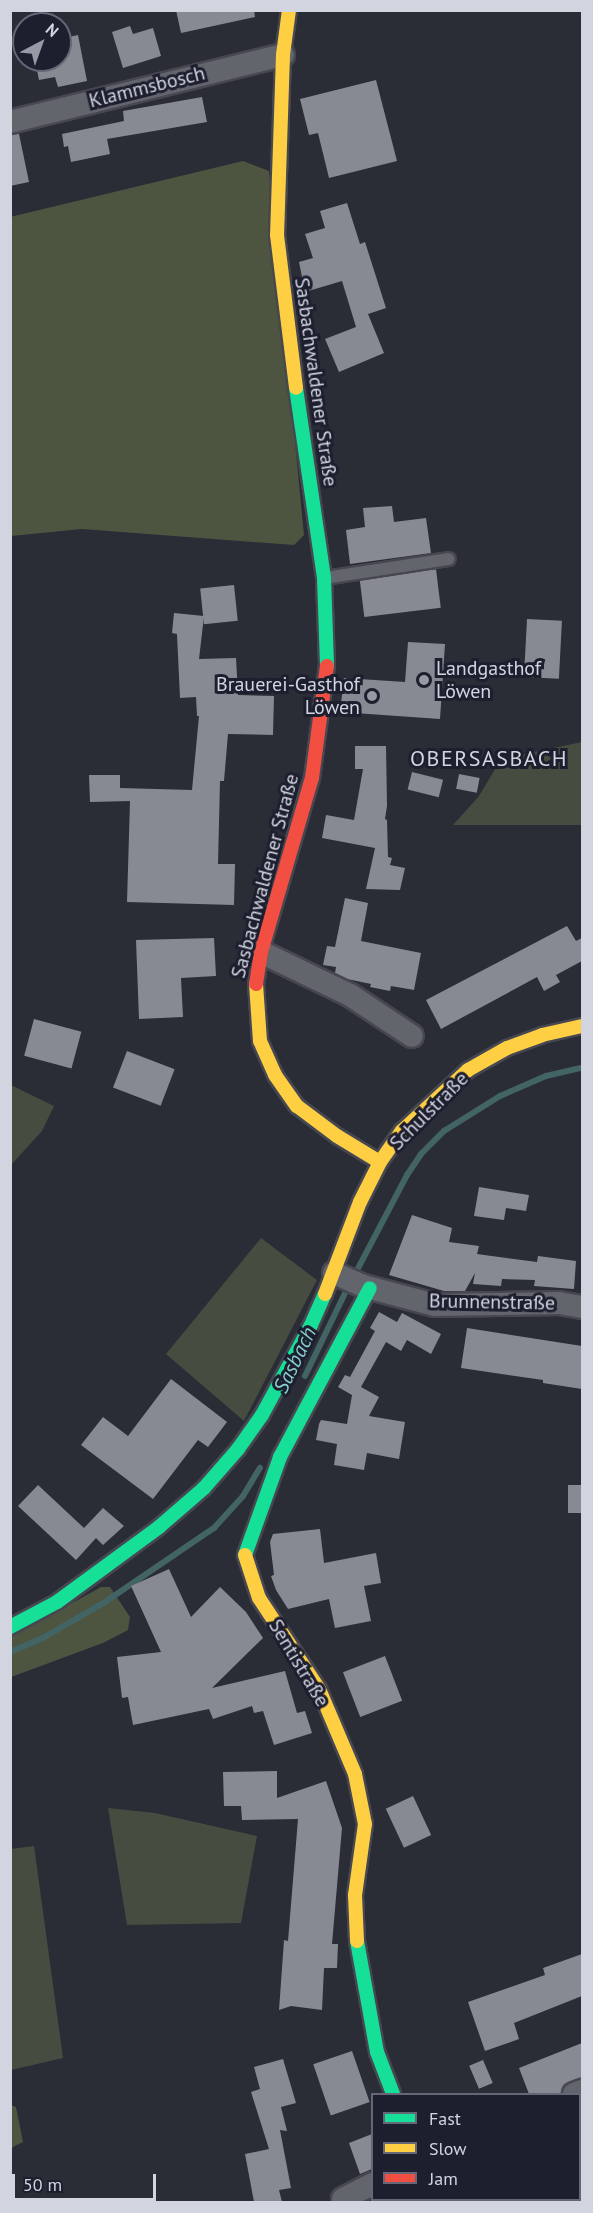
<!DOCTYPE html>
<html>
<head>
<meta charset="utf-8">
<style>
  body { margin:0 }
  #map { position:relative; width:593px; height:2213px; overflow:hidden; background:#2a2c36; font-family:"PT Sans",sans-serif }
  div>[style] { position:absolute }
  .green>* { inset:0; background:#474c40 }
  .forest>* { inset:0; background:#4d5540 }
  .stream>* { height:6px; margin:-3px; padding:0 3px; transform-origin:3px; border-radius:3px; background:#436464 }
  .building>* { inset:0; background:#888a93; transform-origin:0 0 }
  .roads { filter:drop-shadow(2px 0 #464750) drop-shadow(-2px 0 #464750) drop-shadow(0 2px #464750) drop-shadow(0 -2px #464750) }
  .lane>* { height:12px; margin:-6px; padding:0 6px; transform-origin:6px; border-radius:6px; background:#63656d }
  .street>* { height:22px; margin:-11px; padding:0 11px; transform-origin:11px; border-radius:11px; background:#63656d }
  .fast>* { height:14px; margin:-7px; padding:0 7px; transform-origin:7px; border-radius:7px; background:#16e098 }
  .slow>* { height:14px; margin:-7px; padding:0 7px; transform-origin:7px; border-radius:7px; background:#ffcf43 }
  .jam>* { height:14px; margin:-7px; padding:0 7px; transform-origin:7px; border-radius:7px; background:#f24e42 }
  .dots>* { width:16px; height:16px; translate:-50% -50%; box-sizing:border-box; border:3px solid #1d1f2f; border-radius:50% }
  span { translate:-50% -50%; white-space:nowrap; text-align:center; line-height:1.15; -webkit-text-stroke:6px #1d1f2f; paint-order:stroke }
  .street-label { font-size:20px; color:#d2d4e0 }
  .poi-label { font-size:20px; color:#d2d4e0 }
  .left { translate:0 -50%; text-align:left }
  .right { translate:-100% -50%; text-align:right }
  .water-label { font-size:21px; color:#87cecd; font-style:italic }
  .quarter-label { font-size:22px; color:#d2d4e0; letter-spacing:1.5px }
  .frame { position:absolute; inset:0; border:12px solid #d2d4e0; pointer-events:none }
  .legend { position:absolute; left:371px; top:2093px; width:210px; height:108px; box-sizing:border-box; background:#1d1f2f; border:2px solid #656776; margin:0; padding:8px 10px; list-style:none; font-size:18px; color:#d2d4e0 }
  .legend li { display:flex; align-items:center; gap:12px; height:30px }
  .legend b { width:30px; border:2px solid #656776 }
  .north { position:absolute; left:12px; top:12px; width:60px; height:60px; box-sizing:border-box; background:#1d1f2f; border:2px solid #656776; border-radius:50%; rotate:41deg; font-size:16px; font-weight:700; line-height:24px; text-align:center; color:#d2d4e0 }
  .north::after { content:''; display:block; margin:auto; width:21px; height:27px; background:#9799a4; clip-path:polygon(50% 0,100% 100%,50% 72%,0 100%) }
  .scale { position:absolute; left:12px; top:2174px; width:144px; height:27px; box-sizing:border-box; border:3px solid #d2d4e0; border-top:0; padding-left:8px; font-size:18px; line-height:21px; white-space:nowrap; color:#d2d4e0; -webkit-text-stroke:4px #1d1f2f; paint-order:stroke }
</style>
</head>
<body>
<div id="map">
  <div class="green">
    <div style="clip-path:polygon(582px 742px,582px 825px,453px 825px,479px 796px,501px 759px)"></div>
    <div style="clip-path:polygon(11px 1085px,54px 1106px,42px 1131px,11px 1165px)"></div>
    <div style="clip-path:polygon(261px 1238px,317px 1280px,244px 1421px,166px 1354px)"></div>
    <div style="clip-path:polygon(108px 1808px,155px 1813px,257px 1836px,241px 1923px,127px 1925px)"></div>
    <div style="clip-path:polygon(34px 1846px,63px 2058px,11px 2070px,11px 1849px)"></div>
  </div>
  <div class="forest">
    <div style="clip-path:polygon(243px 161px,269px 171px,304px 535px,294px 545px,82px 529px,11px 536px,10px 217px)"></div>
    <div style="clip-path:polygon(101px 1587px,110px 1587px,130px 1617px,128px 1630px,103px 1643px,11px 1677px,11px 1637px)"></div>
    <div style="clip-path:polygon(11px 2105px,16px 2107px,23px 2142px,11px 2148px)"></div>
  </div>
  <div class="stream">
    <div style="left:354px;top:1276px;width:114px;rotate:-62.3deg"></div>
    <div style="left:407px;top:1175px;width:25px;rotate:-56deg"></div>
    <div style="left:421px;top:1154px;width:33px;rotate:-45deg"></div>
    <div style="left:444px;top:1131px;width:66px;rotate:-32deg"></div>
    <div style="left:500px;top:1096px;width:50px;rotate:-23.5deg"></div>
    <div style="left:546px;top:1076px;width:37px;rotate:-13deg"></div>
    <div style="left:305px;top:1376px;width:101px;rotate:-64.2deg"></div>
    <div style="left:10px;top:1652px;width:36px;rotate:-23deg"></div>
    <div style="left:43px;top:1638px;width:72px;rotate:-30.1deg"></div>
    <div style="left:105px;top:1602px;width:132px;rotate:-34.2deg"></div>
    <div style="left:214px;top:1528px;width:43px;rotate:-47.8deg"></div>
    <div style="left:243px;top:1496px;width:33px;rotate:-59deg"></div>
  </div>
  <div class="building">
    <div style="clip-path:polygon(176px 10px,254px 10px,255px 17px,181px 33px)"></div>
    <div style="clip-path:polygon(130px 26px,133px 34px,153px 28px,161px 56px,123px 68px,112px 32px)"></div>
    <div style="clip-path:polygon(78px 35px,87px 81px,58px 87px,55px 77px,39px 80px,35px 60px,60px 60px,60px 39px)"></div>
    <div style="clip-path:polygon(376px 80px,397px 161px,329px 178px,318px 133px,309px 135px,300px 99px)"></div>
    <div style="clip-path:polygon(202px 97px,207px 122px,107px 139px,110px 154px,71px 162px,68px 146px,64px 147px,62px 134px,124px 121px,123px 111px)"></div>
    <div style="clip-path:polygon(19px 134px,29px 182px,10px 186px,10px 135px)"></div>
    <div style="clip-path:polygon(347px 203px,360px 244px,365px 242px,386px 308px,368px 314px,384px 353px,339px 372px,325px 339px,356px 327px,342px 281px,305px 292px,299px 262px,313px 258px,305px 234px,325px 228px,320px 211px)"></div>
    <div style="clip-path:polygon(392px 506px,394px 522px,426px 518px,431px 553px,350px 564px,346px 530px,365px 527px,363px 508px)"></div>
    <div style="left:436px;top:569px;width:39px;height:77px;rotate:83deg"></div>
    <div style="left:234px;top:585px;width:36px;height:34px;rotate:84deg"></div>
    <div style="clip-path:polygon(174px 613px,204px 616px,199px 659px,236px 658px,238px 695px,274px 696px,273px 735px,228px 734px,224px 781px,220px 781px,218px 864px,235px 864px,234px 905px,127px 902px,130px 801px,90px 802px,89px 775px,120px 775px,120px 788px,192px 790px,199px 716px,197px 716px,196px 697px,180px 698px,177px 634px,172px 633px)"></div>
    <div style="left:527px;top:619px;width:35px;height:58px;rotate:3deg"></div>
    <div style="clip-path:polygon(408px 642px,445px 644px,440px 719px,340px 712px,344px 678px,405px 682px)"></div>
    <div style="clip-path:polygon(355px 746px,386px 746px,387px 806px,385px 819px,387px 820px,388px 857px,392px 858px,390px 865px,405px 868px,400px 890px,366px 889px,375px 848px,322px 838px,326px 815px,354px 820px,363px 769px,355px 769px)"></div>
    <div style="left:412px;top:772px;width:32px;height:18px;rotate:14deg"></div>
    <div style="left:459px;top:774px;width:21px;height:15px;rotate:11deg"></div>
    <div style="clip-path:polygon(345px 898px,368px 903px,361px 941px,421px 953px,414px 990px,391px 986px,390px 991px,370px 987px,371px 984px,347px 979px,335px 973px,336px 967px,323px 965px,327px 946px,335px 947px)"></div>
    <div style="clip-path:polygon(567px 926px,576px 941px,582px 938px,582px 961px,556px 975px,560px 982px,544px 991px,537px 977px,441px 1029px,426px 1000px)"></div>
    <div style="clip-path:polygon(214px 938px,216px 976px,181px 978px,183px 1017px,139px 1019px,136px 940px)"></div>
    <div style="left:34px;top:1019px;width:49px;height:38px;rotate:15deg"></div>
    <div style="left:127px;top:1051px;width:51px;height:39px;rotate:21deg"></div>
    <div style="clip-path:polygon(479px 1187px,529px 1195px,526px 1211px,506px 1208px,504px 1220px,474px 1216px)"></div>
    <div style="clip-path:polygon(412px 1215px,452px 1228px,449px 1242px,479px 1246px,477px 1254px,537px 1262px,538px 1256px,576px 1261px,574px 1289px,534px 1286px,535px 1280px,502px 1279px,501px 1286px,473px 1284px,475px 1273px,465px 1291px,444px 1291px,389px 1275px)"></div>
    <div style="clip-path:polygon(379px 1312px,397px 1322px,402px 1313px,441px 1334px,431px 1354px,407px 1340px,401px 1351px,386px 1342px,361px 1387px,379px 1397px,369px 1416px,405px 1422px,399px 1459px,367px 1453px,364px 1470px,334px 1465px,337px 1444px,316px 1440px,319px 1424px,321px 1420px,347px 1424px,352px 1395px,338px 1387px,345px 1375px,350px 1377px,375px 1331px,370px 1328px)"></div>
    <div style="clip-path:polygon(467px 1328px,582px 1346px,582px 1389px,543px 1383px,543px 1380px,461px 1368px)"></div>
    <div style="clip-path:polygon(171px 1379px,227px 1422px,208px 1447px,198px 1440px,153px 1499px,81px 1445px,103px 1417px,128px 1436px)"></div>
    <div style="clip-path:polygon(38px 1485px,84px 1528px,103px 1508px,124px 1526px,103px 1545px,96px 1538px,76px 1560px,18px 1506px)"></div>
    <div style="left:568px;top:1485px;width:14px;height:28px"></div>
    <div style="clip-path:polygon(320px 1529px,324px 1563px,376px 1553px,381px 1583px,364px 1586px,371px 1621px,335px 1628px,329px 1599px,288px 1609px,276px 1590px,271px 1576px,274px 1575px,270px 1542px,273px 1534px)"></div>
    <div style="clip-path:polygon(169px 1569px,191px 1617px,220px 1587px,246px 1612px,263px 1638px,212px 1688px,285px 1671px,297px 1713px,305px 1711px,312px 1733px,274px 1745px,263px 1711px,254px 1713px,252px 1706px,213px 1719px,209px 1709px,133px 1725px,128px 1697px,122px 1698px,117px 1657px,161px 1652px,131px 1586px)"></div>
    <div style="left:385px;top:1656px;width:48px;height:45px;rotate:69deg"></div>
    <div style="clip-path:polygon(277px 1771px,277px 1798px,326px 1781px,342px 1828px,332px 1944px,338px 1944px,337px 1968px,324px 1968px,322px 2010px,291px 2006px,279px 2010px,284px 1940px,288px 1941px,298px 1819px,242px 1820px,241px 1806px,224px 1806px,223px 1772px)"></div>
    <div style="left:413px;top:1796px;width:43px;height:30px;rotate:65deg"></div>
    <div style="clip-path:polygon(582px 1954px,582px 1996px,514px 2023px,519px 2039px,485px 2051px,468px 2002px,545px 1975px,543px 1968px)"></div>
    <div style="clip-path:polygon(582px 2043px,582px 2078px,564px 2085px,561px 2094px,529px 2094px,519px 2068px)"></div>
    <div style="left:352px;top:2051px;width:54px;height:41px;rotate:71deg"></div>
    <div style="clip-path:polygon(283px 2059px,296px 2103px,281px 2107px,287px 2131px,280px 2130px,291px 2188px,279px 2190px,282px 2202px,254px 2202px,245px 2154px,269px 2149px,251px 2092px,260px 2089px,254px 2067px)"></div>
    <div style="left:483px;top:2060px;width:25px;height:15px;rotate:67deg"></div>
    <div style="clip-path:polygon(372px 2134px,372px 2169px,360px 2174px,349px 2143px)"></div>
  </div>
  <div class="roads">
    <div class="lane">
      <div style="left:325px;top:578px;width:125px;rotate:-8.7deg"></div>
    </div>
    <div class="street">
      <div style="left:10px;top:122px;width:281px;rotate:-13.8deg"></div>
      <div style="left:261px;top:952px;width:99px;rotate:25.8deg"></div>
      <div style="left:350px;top:995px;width:74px;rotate:33.5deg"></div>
      <div style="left:334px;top:1273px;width:32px;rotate:24deg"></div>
      <div style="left:363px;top:1286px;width:74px;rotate:14.8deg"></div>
      <div style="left:435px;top:1305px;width:124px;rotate:-0.9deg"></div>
      <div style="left:559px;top:1303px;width:23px;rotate:10deg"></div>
      <div style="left:574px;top:2094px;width:9px;rotate:-21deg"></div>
      <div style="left:343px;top:2199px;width:33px;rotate:-27deg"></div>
      <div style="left:455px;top:2200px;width:4px;rotate:34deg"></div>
    </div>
    <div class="fast">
      <div style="left:296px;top:388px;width:192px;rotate:81.6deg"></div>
      <div style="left:324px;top:578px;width:88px;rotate:88deg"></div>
      <div style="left:245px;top:1555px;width:104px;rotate:-70.3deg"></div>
      <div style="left:280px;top:1457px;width:191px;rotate:-62deg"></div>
      <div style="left:10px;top:1627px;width:53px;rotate:-28deg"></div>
      <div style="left:57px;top:1602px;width:127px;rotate:-36.3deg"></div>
      <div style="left:159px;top:1527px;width:60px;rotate:-40.9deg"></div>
      <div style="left:204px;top:1488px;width:52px;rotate:-48.9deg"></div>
      <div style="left:238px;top:1449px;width:42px;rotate:-54.8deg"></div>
      <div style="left:262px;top:1415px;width:102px;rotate:-61.4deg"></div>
      <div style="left:311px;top:1325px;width:34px;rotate:-66deg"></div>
      <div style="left:357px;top:1941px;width:113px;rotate:79.8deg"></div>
      <div style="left:377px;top:2052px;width:45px;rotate:69.1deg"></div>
    </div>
    <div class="slow">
      <div style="left:289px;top:10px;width:45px;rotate:97.6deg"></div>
      <div style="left:283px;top:55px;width:180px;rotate:91.9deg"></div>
      <div style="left:277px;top:235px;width:154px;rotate:82.9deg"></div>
      <div style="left:256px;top:984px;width:57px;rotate:86deg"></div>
      <div style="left:260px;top:1041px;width:37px;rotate:66deg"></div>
      <div style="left:275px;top:1075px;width:38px;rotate:55deg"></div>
      <div style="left:297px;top:1106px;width:50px;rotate:36.9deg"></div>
      <div style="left:337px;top:1136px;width:50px;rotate:31.2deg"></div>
      <div style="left:325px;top:1294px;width:98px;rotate:-69.2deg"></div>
      <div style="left:360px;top:1202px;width:45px;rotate:-63.4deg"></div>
      <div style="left:380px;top:1162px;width:38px;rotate:-55deg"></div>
      <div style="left:402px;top:1131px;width:90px;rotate:-42.7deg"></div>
      <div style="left:468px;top:1070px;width:45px;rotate:-29.4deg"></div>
      <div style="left:507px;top:1048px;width:37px;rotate:-20deg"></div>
      <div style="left:542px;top:1035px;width:41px;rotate:-12.7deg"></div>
      <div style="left:245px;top:1555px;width:45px;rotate:72deg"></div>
      <div style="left:259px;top:1598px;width:109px;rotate:56.6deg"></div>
      <div style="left:319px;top:1689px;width:92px;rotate:67deg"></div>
      <div style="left:355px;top:1774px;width:51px;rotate:78.7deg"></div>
      <div style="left:365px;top:1824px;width:72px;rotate:98deg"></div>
      <div style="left:355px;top:1895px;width:46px;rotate:87.5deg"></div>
    </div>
    <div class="jam">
      <div style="left:256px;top:984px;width:32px;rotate:-81deg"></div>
      <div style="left:261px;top:952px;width:181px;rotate:-73.7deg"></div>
      <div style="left:312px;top:778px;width:113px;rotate:-82.4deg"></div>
    </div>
  </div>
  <div class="dots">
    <div style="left:424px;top:680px;background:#9799a4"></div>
    <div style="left:372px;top:696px;background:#9799a4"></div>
  </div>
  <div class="street-label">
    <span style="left:147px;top:87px;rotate:-14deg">Klammsbosch</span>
    <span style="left:316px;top:382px;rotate:82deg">Sasbachwaldener Straße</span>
    <span style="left:265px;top:876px;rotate:-75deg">Sasbachwaldener Straße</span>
    <span style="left:429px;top:1111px;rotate:-45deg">Schulstraße</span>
    <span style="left:492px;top:1302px;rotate:1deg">Brunnenstraße</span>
    <span style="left:299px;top:1663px;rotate:59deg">Sentistraße</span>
  </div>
  <div class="poi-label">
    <span class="left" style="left:436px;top:680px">Landgasthof<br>Löwen</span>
    <span class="right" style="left:360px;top:696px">Brauerei-Gasthof<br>Löwen</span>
  </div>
  <div class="water-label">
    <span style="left:295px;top:1360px;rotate:-64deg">Sasbach</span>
  </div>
  <div class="quarter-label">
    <span style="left:489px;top:759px">OBERSASBACH</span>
  </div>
  <div class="frame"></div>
  <ul class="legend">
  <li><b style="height:8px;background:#16e098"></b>Fast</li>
  <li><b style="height:8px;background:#ffcf43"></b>Slow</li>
  <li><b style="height:8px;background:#f24e42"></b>Jam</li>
  </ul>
  <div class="north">N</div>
  <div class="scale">50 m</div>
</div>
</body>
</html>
